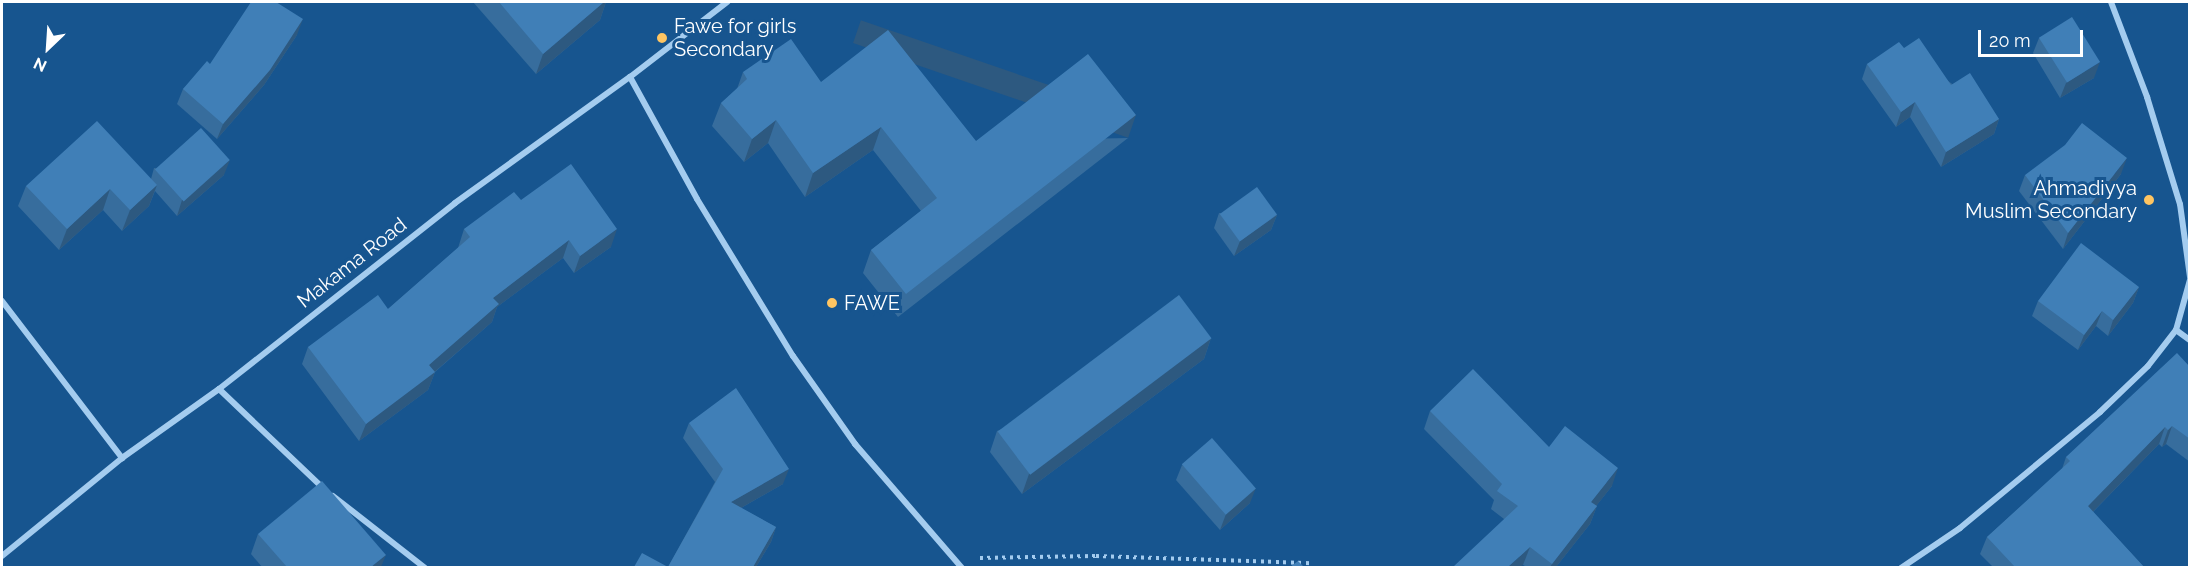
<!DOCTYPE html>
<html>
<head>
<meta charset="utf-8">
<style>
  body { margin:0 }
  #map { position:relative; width:2191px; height:569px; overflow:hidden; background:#17558f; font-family:Raleway,sans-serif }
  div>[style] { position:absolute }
  .path>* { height:4px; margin-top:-2px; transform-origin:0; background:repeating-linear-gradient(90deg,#a4ccef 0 3px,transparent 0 7.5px) }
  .minor>* { height:6px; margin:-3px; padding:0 3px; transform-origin:3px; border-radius:3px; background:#a4ccef }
  .wall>* { inset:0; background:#376d9d }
  .shaded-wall>* { inset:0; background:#2d5980; transform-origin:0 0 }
  .building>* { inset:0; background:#407fb7; transform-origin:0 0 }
  .dots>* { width:16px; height:16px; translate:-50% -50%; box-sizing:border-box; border:3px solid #17558f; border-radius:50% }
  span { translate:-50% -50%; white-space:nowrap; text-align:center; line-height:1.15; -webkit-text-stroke:6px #17558f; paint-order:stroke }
  .poi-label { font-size:20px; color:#fff }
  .left { translate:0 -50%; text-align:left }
  .right { translate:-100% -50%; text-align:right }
  .street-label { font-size:20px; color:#fff }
  .frame { position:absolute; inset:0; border:3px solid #fff; pointer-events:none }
  .north { position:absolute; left:18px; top:18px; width:60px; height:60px; -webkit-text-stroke:4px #17558f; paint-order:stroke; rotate:205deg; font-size:16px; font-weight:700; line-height:24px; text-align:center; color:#fff }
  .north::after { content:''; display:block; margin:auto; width:21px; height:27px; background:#fff; clip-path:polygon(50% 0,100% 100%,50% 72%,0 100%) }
  .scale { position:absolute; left:1978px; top:30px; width:105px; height:27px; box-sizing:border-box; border:3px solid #fff; border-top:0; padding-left:8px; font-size:18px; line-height:21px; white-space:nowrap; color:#fff; -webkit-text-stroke:4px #17558f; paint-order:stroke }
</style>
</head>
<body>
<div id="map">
  <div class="path">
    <div style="left:980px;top:558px;width:116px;rotate:-1deg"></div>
    <div style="left:1096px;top:556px;width:215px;rotate:1.9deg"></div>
  </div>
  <div class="minor">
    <div style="left:2111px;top:2px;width:102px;rotate:69.2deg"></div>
    <div style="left:2147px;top:97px;width:112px;rotate:72.9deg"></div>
    <div style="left:2180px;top:204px;width:74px;rotate:82.2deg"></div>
    <div style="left:630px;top:77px;width:139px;rotate:61.2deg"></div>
    <div style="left:697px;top:199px;width:184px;rotate:58.6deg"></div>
    <div style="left:793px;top:356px;width:108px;rotate:54.8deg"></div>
    <div style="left:855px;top:444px;width:164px;rotate:49.2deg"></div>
    <div style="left:2px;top:301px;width:198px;rotate:52.6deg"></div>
    <div style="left:2176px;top:330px;width:17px;rotate:36deg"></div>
    <div style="left:219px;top:389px;width:142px;rotate:43.6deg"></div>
    <div style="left:333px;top:496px;width:117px;rotate:38deg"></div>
    <div style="left:2px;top:556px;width:155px;rotate:-39.2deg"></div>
    <div style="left:122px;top:458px;width:119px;rotate:-35.4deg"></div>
    <div style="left:219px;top:389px;width:300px;rotate:-38.2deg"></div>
    <div style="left:455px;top:203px;width:216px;rotate:-35.8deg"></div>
    <div style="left:630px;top:77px;width:123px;rotate:-37.7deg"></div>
    <div style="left:1901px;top:568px;width:71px;rotate:-34.1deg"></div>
    <div style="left:1960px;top:528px;width:182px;rotate:-39.6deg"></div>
    <div style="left:2100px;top:412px;width:66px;rotate:-43.8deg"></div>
    <div style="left:2148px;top:366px;width:46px;rotate:-52.1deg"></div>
    <div style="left:2176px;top:330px;width:52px;rotate:-74.4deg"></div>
  </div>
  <div class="wall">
    <div style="clip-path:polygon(473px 2px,606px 2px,600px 20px,536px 74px)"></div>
    <div style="clip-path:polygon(297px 35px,264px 85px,217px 139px,177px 104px,183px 89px,210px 64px)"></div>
    <div style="clip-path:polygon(2039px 38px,2094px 78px,2060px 98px,2033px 53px)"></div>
    <div style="clip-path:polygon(1904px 48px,1999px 119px,1994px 134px,1941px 167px,1910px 117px,1896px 127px,1862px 79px,1867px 64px)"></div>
    <div style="clip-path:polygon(743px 72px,821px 82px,976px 141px,1128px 138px,898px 317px,863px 273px,871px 250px,921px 211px,873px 150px,805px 197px,768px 143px,744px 162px,712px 126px,721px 103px,737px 89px)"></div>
    <div style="clip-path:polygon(154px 168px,224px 175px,177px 216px,155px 191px,149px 206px,122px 231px,103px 210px,59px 250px,18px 206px,26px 186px,151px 179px)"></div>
    <div style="clip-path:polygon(2121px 174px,2063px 249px,2019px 191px,2025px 175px)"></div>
    <div style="clip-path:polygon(521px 200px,611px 247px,574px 273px,563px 258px,497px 307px,492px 322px,435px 372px,428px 390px,359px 441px,302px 364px,308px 347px,388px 309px,458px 248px,464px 229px)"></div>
    <div style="clip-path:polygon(1219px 213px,1277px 215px,1271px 230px,1234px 256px,1214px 228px)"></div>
    <div style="clip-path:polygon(2139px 287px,2133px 303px,2108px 336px,2096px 326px,2078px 350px,2032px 316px,2038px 301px)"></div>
    <div style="clip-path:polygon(1211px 338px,1204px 359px,1022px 494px,990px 452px,997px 431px)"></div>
    <div style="clip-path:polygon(2190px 367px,2190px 462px,2166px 444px,2162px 447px,2159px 444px,2093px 512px,2144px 567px,1993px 567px,1980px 554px,1987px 537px,2062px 469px,2066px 457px)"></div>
    <div style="clip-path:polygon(1430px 411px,1549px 447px,1612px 486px,1596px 506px,1597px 506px,1590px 524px,1556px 567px,1527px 567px,1523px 565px,1504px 519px,1491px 509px,1494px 500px,1424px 429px)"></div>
    <div style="clip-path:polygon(689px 423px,783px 484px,741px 508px,776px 527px,771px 542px,756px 567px,634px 567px,668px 567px,715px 482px,683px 438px)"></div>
    <div style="clip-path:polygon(1182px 465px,1250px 503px,1220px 530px,1176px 480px)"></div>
    <div style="clip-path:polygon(258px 534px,381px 567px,262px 567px,251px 554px)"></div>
  </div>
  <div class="shaded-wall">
    <div style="clip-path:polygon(604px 2px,606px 2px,600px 20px,536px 74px,543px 54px)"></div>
    <div style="clip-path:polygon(303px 19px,297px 35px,264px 85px,217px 139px,223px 124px)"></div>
    <div style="clip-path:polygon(2100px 62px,2094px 78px,2060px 98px,2066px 83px)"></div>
    <div style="clip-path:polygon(1915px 102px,1910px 117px,1896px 127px,1901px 112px)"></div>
    <div style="left:1136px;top:115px;width:24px;height:291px;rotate:109deg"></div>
    <div style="clip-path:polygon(1999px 119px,1994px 134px,1941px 167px,1946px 152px)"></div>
    <div style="clip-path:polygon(776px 120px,768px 143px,744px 162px,752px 139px)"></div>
    <div style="clip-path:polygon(881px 127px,873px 150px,805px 197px,813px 173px)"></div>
    <div style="clip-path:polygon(2127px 158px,2121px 174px,2063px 249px,2068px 233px)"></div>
    <div style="clip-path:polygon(230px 160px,224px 175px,177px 216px,182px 200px)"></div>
    <div style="clip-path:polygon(157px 185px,149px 206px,122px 231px,130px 210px)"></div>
    <div style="clip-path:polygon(110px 189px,103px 210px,59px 250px,67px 229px)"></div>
    <div style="clip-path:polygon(1277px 215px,1271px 230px,1234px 256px,1240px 241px)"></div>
    <div style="clip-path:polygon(617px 229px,611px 247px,574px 273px,580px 256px)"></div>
    <div style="clip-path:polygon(569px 240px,563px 258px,497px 307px,492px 322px,431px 375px,435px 372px,428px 390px,359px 441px,366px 424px,429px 365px,493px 298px)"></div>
    <div style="clip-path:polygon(2139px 287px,2133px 303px,2108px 336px,2113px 320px)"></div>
    <div style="clip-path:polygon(2102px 311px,2096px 326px,2078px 350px,2084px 335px)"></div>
    <div style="clip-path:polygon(1211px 338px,1204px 359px,1022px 494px,1029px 474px)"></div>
    <div style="clip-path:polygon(2172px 426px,2166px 444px,2162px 447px,2168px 430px)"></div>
    <div style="clip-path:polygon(2165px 427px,2159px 444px,2081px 524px,2088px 506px)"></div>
    <div style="clip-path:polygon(1618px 468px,1612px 486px,1585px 520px,1591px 502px)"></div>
    <div style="clip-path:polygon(789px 469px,783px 484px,725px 517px,731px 502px)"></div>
    <div style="clip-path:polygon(1256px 488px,1250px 503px,1220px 530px,1226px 514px)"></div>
    <div style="clip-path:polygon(1597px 506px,1590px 524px,1556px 567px,1550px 567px,1552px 564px)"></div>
    <div style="clip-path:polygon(776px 527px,771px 542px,756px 567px,753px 567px)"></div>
    <div style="clip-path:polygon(1530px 547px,1523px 565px,1520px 567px,1508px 567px)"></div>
    <div style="clip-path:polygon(386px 555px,381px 567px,371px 567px)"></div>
  </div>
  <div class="building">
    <div style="clip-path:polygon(251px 2px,276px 2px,303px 19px,270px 70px,223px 124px,183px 89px,207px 61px,210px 64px)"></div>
    <div style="clip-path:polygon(499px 2px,604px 2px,543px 54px)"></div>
    <div style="left:2072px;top:17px;width:53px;height:39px;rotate:58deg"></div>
    <div style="clip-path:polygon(888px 30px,976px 141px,1088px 54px,1136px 115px,906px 294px,871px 250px,937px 198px,881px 127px,813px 173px,776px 120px,752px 139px,721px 103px,747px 79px,743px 72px,791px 39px,821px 82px)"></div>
    <div style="clip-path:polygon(1919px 38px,1951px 85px,1970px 73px,1999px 119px,1946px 152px,1915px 102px,1901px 112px,1867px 64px,1899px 42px,1904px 48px)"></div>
    <div style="clip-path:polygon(97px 121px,157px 185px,130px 210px,110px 189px,67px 229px,26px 186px)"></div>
    <div style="clip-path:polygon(2082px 123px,2127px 158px,2068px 233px,2025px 175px,2065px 145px)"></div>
    <div style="left:201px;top:128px;width:43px;height:62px;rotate:48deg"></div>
    <div style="clip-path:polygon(571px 164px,617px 229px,580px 256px,569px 240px,493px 298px,499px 304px,429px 365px,435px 372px,366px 424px,308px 347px,378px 295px,388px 309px,470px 237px,464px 229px,514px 192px,521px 200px)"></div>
    <div style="left:1257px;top:187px;width:34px;height:46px;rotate:54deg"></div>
    <div style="clip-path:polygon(2081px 243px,2139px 287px,2113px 320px,2102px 311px,2084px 335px,2038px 301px)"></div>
    <div style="left:1179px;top:295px;width:54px;height:227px;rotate:53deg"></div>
    <div style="clip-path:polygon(2177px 353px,2190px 367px,2190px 439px,2172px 426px,2168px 430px,2165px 427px,2088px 506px,2144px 567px,2015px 567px,1987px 537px,2070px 461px,2066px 457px)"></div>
    <div style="clip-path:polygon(1473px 369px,1549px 447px,1565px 426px,1618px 468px,1591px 502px,1597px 506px,1552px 564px,1530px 547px,1508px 567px,1453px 567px,1518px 506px,1497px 491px,1502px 484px,1430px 411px)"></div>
    <div style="clip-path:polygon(736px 388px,789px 469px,731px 502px,776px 527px,753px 567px,634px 567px,642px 553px,668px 567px,723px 469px,689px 423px)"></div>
    <div style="left:1212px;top:438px;width:67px;height:40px;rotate:49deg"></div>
    <div style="clip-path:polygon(322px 481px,386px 555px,371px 567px,287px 567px,258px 534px)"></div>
    <div style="clip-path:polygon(1298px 561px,1304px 567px,1290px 567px)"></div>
  </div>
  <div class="dots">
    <div style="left:662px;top:38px;background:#ffc562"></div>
    <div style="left:2149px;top:200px;background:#ffc562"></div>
    <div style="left:832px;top:303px;background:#ffc562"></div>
  </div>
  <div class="poi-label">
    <span class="left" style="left:674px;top:38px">Fawe for girls<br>Secondary</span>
    <span class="right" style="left:2137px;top:200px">Ahmadiyya<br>Muslim Secondary</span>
    <span class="left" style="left:844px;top:303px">FAWE</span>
  </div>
  <div class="street-label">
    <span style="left:352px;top:263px;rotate:-38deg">Makama Road</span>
  </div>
  <div class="frame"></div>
  <div class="north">N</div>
  <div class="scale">20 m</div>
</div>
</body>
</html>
